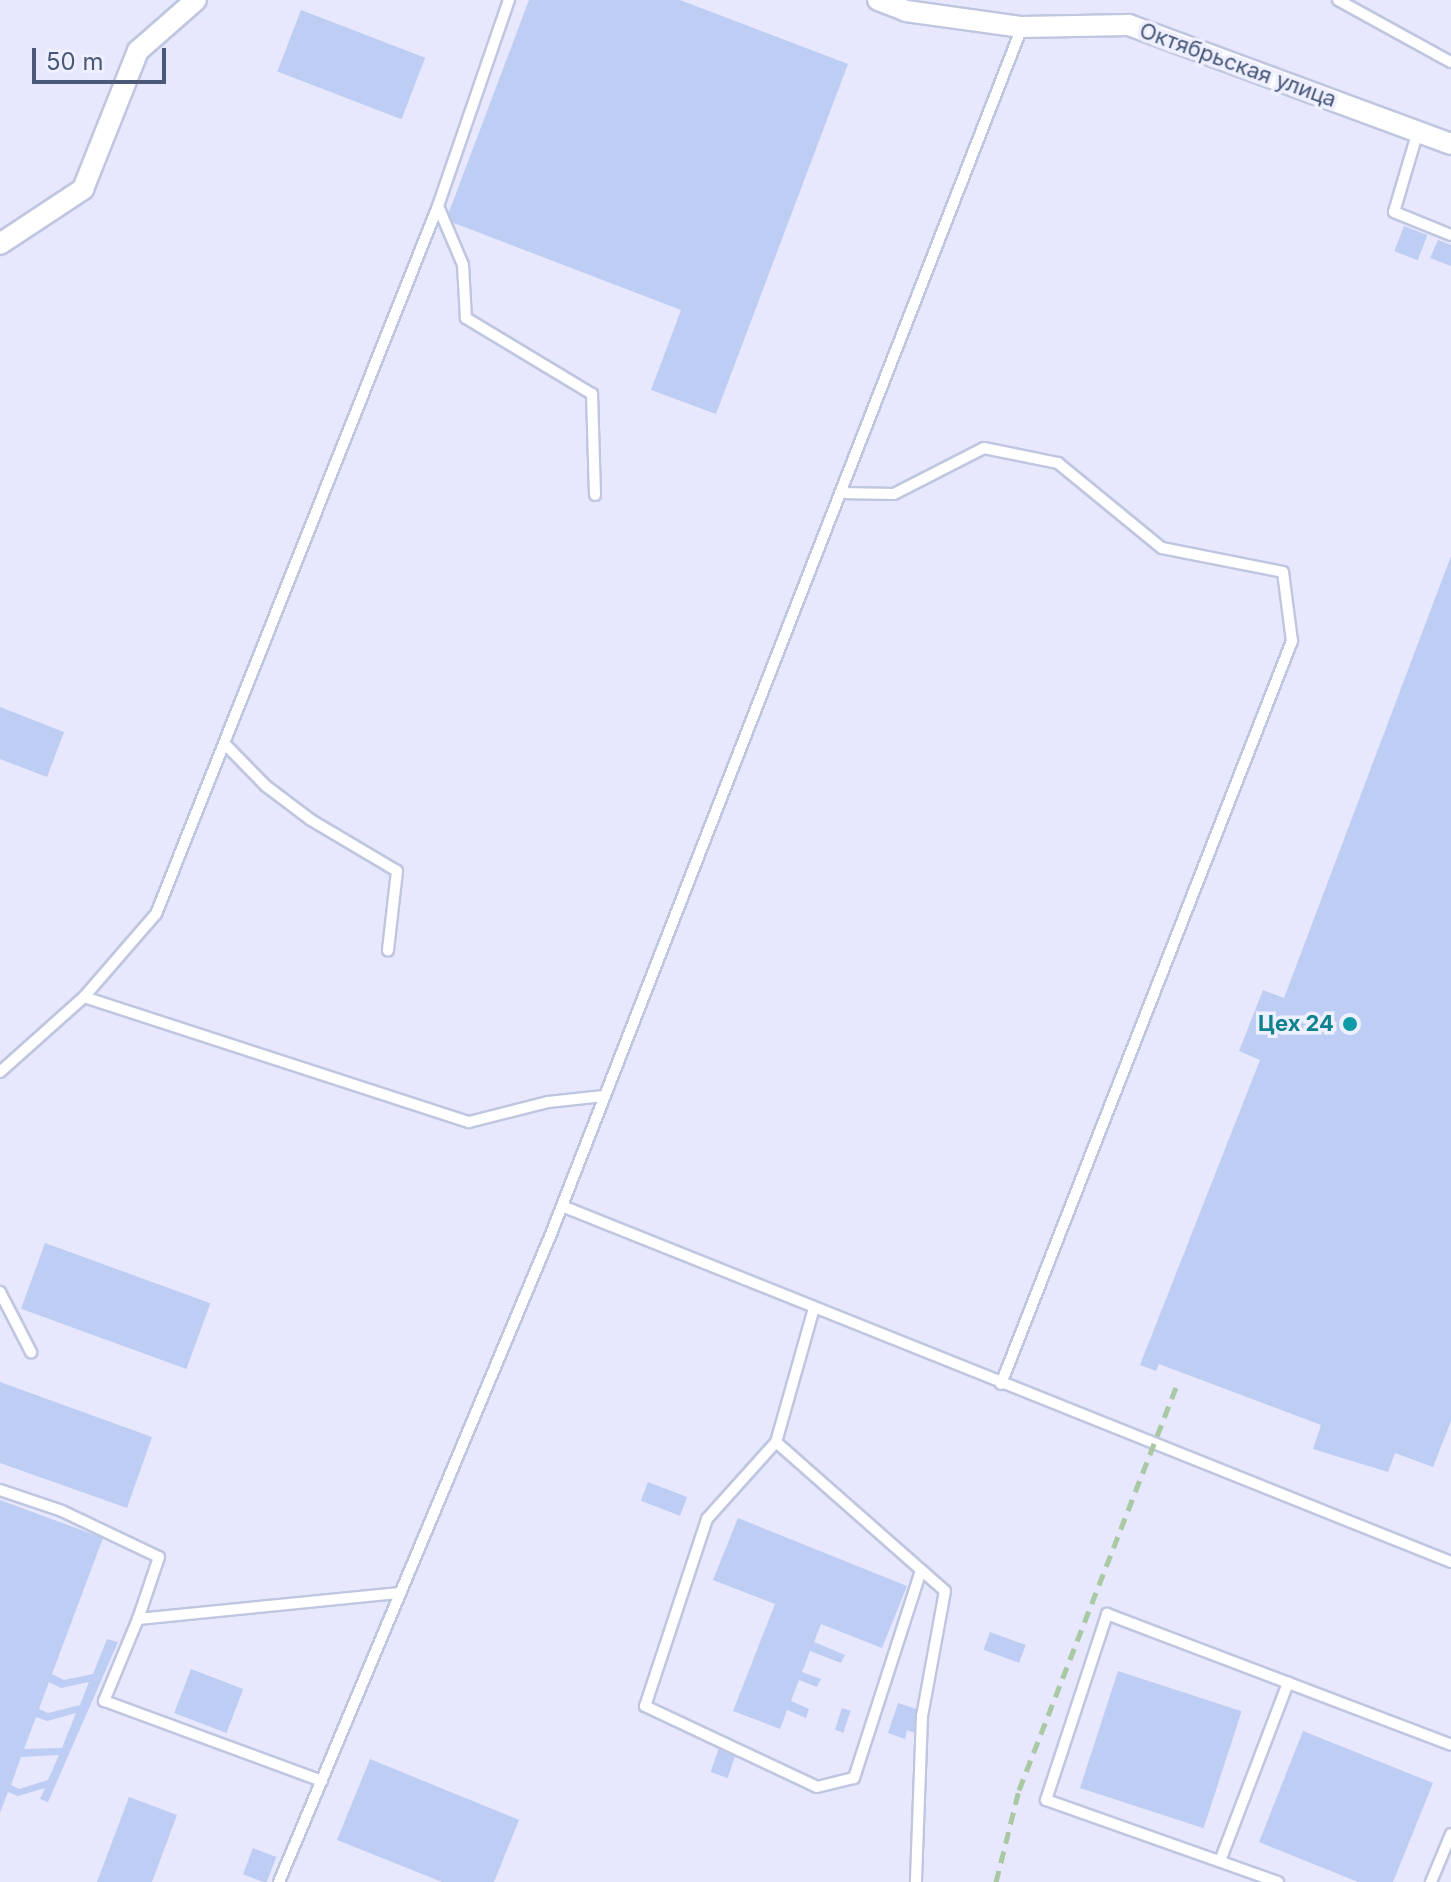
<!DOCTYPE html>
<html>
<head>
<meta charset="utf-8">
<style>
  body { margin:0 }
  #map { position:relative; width:1451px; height:1882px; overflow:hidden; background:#e7e8fd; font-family:Inter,sans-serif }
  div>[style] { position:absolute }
  .building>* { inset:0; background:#becdf3; transform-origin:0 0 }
  .roads { filter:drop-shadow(2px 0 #bfc6e0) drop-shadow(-2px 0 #bfc6e0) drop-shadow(0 2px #bfc6e0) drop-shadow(0 -2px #bfc6e0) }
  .service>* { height:10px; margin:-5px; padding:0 5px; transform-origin:5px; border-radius:5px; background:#fff }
  .minor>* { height:20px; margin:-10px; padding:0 10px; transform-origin:10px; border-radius:10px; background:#fff }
  .rail>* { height:5px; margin-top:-2.5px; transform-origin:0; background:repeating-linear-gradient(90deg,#a9c8a4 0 12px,transparent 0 20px) }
  .dots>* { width:22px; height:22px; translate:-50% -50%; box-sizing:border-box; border:4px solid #eeefff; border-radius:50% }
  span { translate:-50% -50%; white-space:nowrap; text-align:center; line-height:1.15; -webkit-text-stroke:7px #eeefff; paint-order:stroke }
  .street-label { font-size:22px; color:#4a5978 }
  .culture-label { font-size:22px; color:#0d838f; font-weight:700 }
  .right { translate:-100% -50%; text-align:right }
  .scale { position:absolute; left:32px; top:48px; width:134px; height:36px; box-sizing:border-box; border:4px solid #4a5978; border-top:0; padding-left:10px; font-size:24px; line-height:28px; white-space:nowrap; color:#4a5978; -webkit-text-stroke:6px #eeefff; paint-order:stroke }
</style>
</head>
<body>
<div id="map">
  <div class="building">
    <div style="clip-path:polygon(529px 0,680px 0,848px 64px,716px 414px,651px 390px,681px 310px,446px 220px)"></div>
    <div style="left:301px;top:10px;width:133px;height:66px;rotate:21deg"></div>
    <div style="left:1404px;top:226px;width:25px;height:27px;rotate:21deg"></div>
    <div style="clip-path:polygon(1438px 240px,1451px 245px,1451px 266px,1430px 258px)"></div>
    <div style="clip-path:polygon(1451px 556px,1451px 1421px,1433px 1467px,1395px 1453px,1388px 1472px,1313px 1449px,1321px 1425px,1159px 1364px,1156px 1371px,1140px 1365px,1260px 1060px,1239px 1051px,1263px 990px,1284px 998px)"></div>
    <div style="clip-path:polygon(0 707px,64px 732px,47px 777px,0 759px)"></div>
    <div style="left:45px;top:1243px;width:176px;height:70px;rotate:20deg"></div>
    <div style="clip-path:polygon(0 1382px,152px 1437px,127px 1508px,0 1463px)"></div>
    <div style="left:648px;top:1482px;width:42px;height:20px;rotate:21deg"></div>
    <div style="clip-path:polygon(evenodd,0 1500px,103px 1538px,52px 1674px,64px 1680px,93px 1674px,107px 1639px,118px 1642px,48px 1802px,40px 1799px,45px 1788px,18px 1796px,8px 1792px,0 1813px,0 1500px,49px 1682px,61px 1688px,89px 1682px,80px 1705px,48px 1713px,39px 1709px,49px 1682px,0 1500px,76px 1713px,62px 1748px,24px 1749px,36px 1717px,47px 1721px,76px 1713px,0 1500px,59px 1755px,48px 1780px,19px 1789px,11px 1785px,21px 1757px,59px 1755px)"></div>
    <div style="clip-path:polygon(738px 1518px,907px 1586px,882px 1648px,821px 1624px,814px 1642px,845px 1655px,841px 1663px,810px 1651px,802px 1672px,821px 1679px,817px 1687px,799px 1680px,791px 1701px,809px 1709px,806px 1718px,787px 1710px,780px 1729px,733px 1711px,775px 1604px,713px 1580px)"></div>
    <div style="left:990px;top:1632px;width:38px;height:19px;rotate:20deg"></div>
    <div style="left:191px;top:1669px;width:56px;height:47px;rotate:21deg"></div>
    <div style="left:1118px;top:1671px;width:130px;height:123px;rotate:18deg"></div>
    <div style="clip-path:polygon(898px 1703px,922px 1711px,915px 1733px,907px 1730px,905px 1739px,888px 1733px)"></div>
    <div style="left:842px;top:1708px;width:9px;height:23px;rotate:18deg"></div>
    <div style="clip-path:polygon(1303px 1731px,1433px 1783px,1393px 1882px,1358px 1882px,1259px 1842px)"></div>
    <div style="left:722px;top:1739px;width:18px;height:35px;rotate:19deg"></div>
    <div style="clip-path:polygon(370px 1759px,519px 1820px,494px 1882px,442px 1882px,337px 1840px)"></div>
    <div style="clip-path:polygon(129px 1797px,177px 1815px,152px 1882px,97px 1882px)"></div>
    <div style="left:253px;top:1848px;width:25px;height:28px;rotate:21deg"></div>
  </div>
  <div class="roads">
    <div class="service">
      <div style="left:1338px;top:0;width:129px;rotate:28.8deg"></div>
      <div style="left:1418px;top:131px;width:84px;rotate:106.5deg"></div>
      <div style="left:1394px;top:212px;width:61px;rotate:22deg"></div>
      <div style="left:438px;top:206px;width:64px;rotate:67deg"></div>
      <div style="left:463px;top:265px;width:53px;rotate:86.8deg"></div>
      <div style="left:466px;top:318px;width:147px;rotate:31.1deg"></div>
      <div style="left:592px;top:394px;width:101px;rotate:88.3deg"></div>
      <div style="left:840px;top:493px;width:54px;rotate:1.1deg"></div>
      <div style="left:894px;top:494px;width:101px;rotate:-27.1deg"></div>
      <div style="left:984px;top:448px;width:76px;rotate:11.5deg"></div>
      <div style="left:1058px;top:463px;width:134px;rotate:39.3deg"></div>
      <div style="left:1162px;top:548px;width:123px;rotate:11.2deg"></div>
      <div style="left:1283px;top:572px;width:70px;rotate:82.6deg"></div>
      <div style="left:1292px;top:641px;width:798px;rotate:111.39deg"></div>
      <div style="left:224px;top:743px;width:60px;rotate:45.7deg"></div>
      <div style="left:266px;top:786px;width:56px;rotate:37.1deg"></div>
      <div style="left:311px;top:820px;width:100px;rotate:30.7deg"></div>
      <div style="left:397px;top:871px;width:80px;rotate:96.5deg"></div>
      <div style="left:84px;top:997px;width:405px;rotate:18deg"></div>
      <div style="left:469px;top:1122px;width:81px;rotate:-14.2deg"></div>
      <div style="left:548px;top:1102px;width:56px;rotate:-6.1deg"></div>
      <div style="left:0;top:1072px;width:113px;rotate:-41.8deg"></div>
      <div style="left:84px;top:997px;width:110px;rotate:-49.1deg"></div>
      <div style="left:156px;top:914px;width:762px;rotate:-68.28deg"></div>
      <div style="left:438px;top:206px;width:218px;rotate:-71deg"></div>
      <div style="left:562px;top:1206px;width:958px;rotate:21.82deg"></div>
      <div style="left:0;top:1292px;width:68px;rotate:62.7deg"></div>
      <div style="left:814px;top:1308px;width:139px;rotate:105.8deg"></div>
      <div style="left:776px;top:1442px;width:225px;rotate:41.4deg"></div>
      <div style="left:945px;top:1591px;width:127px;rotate:100.4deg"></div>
      <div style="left:922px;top:1716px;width:166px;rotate:92.1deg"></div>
      <div style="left:776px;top:1442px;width:103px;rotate:131.9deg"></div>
      <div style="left:707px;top:1519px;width:197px;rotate:108.3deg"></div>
      <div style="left:645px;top:1706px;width:190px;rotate:25.2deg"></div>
      <div style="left:817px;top:1787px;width:38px;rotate:-14deg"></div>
      <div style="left:854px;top:1778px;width:218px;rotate:-72.1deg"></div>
      <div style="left:0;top:1490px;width:65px;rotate:18.7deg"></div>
      <div style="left:62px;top:1511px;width:107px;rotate:25.4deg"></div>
      <div style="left:159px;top:1557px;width:65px;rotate:108.7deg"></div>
      <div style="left:322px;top:1781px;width:232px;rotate:-159.8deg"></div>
      <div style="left:104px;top:1701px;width:89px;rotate:-67.5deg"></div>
      <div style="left:138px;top:1619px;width:263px;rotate:-5.7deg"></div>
      <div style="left:1220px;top:1861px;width:191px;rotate:-69.1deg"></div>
      <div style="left:279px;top:1882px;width:703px;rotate:-67.23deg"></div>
      <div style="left:551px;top:1234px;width:1296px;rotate:-68.68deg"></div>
      <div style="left:1278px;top:1882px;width:246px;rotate:-160.5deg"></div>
      <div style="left:1046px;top:1800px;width:196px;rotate:-71.8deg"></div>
      <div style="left:1107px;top:1614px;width:368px;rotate:20.8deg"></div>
      <div style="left:1431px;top:1882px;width:52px;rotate:-67.4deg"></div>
    </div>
    <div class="minor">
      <div style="left:878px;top:0;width:30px;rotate:21deg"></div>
      <div style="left:906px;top:11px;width:117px;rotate:7.9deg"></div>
      <div style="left:1022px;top:27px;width:107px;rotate:-1.1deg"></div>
      <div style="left:1129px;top:25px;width:343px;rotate:20.3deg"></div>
      <div style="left:0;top:244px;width:100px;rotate:-33.5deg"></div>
      <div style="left:83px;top:189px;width:149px;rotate:-68.3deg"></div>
      <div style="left:138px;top:51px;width:77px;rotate:-41.3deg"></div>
    </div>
  </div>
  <div class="rail">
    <div style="left:996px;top:1882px;width:95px;rotate:-76deg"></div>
    <div style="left:1019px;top:1790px;width:436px;rotate:-68.7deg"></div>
  </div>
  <div class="dots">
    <div style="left:1350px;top:1024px;background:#0f9aa8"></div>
  </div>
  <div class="street-label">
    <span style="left:1238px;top:65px;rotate:20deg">Октябрьская улица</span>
  </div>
  <div class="culture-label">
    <span class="right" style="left:1334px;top:1024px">Цех 24</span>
  </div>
  <div class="scale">50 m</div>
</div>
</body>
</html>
